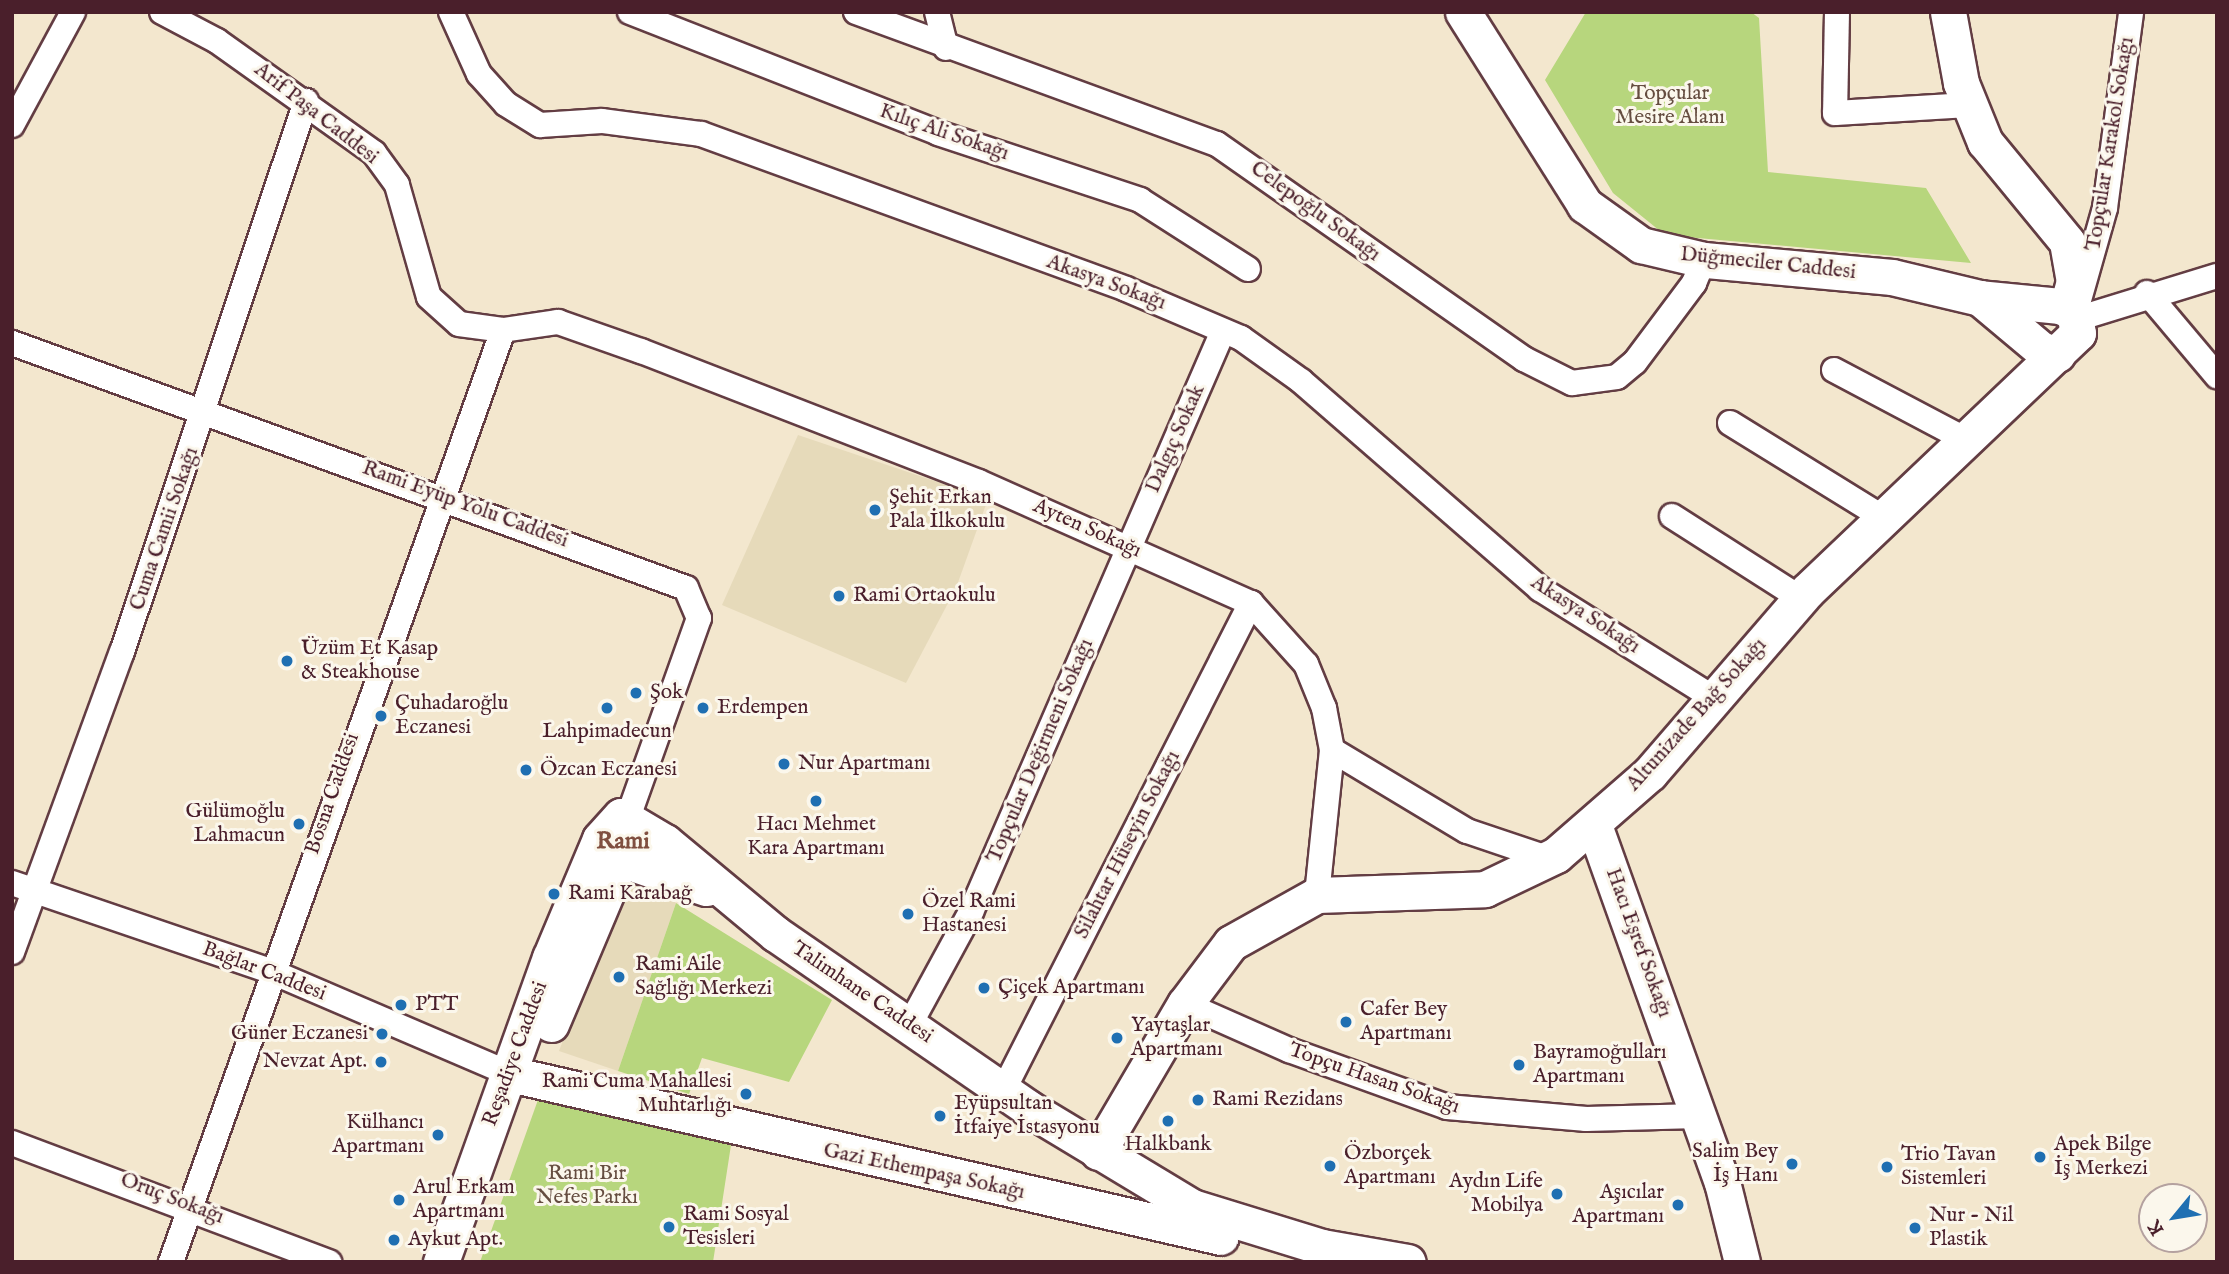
<!DOCTYPE html>
<html>
<head>
<meta charset="utf-8">
<style>
  body { margin:0 }
  #map { position:relative; width:2229px; height:1274px; overflow:hidden; background:#f3e7ce; font-family:"IM FELL English",serif }
  div>[style] { position:absolute }
  .built>* { inset:0; background:#e6daba }
  .green>* { inset:0; background:#b7d67d }
  .roads { filter:drop-shadow(2px 0 #633d43) drop-shadow(-2px 0 #633d43) drop-shadow(0 2px #633d43) drop-shadow(0 -2px #633d43) }
  .street>* { height:24px; margin:-12px; padding:0 12px; transform-origin:12px; border-radius:12px; background:#fff }
  .secondary>* { height:35px; margin:-17.5px; padding:0 17.5px; transform-origin:17.5px; border-radius:17.5px; background:#fff }
  .dots>* { width:19px; height:19px; translate:-50% -50%; box-sizing:border-box; border:4px solid #fbf7ec; border-radius:50% }
  span { translate:-50% -50%; white-space:nowrap; text-align:center; line-height:1.15; -webkit-text-stroke:6px #fbf7ec; paint-order:stroke }
  .park-label { font-size:21px; color:#654d40 }
  .street-label { font-size:21px; color:#4a1f2b }
  .poi-label { font-size:21px; color:#4a1f2b }
  .left { translate:0 -50%; text-align:left }
  .right { translate:-100% -50%; text-align:right }
  .quarter-label { font-size:24px; color:#804f40; font-weight:700 }
  .frame { position:absolute; inset:0; border:14px solid #4a1f2b; pointer-events:none }
  .north { position:absolute; left:2138px; top:1183px; width:70px; height:70px; box-sizing:border-box; background:#fbf7ec; border:2px solid #b4a19f; border-radius:50%; rotate:240deg; font-size:19px; font-weight:700; line-height:28px; text-align:center; color:#4a1f2b }
  .north::after { content:''; display:block; margin:auto; width:24px; height:32px; background:#1f6fb2; clip-path:polygon(50% 0,100% 100%,50% 72%,0 100%) }
</style>
</head>
<body>
<div id="map">
  <div class="built">
    <div style="clip-path:polygon(798px 435px,988px 499px,956px 588px,906px 683px,722px 605px)"></div>
    <div style="clip-path:polygon(646px 883px,676px 903px,618px 1071px,559px 1051px,616px 899px,627px 884px)"></div>
  </div>
  <div class="green">
    <div style="clip-path:polygon(1586px 12px,1751px 12px,1759px 18px,1768px 172px,1926px 188px,1971px 263px,1665px 235px,1613px 193px,1545px 80px)"></div>
    <div style="clip-path:polygon(676px 903px,832px 1000px,789px 1082px,702px 1058px,689px 1094px,618px 1071px)"></div>
    <div style="clip-path:polygon(539px 1097px,731px 1145px,713px 1262px,480px 1262px)"></div>
  </div>
  <div class="roads">
    <div class="street">
      <div style="left:162px;top:12px;width:62px;rotate:27.8deg"></div>
      <div style="left:217px;top:41px;width:193px;rotate:35.5deg"></div>
      <div style="left:374px;top:153px;width:39px;rotate:54deg"></div>
      <div style="left:397px;top:185px;width:116px;rotate:74.1deg"></div>
      <div style="left:429px;top:297px;width:40px;rotate:42deg"></div>
      <div style="left:459px;top:324px;width:44px;rotate:7.8deg"></div>
      <div style="left:503px;top:330px;width:56px;rotate:-8.3deg"></div>
      <div style="left:558px;top:322px;width:88px;rotate:19.3deg"></div>
      <div style="left:641px;top:351px;width:362px;rotate:21.2deg"></div>
      <div style="left:979px;top:482px;width:298px;rotate:24deg"></div>
      <div style="left:1251px;top:603px;width:82px;rotate:48deg"></div>
      <div style="left:1306px;top:664px;width:48px;rotate:67.8deg"></div>
      <div style="left:1324px;top:708px;width:43px;rotate:79.2deg"></div>
      <div style="left:1332px;top:750px;width:146px;rotate:95.9deg"></div>
      <div style="left:451px;top:12px;width:68px;rotate:65.7deg"></div>
      <div style="left:479px;top:74px;width:40px;rotate:48deg"></div>
      <div style="left:506px;top:104px;width:40px;rotate:32deg"></div>
      <div style="left:540px;top:125px;width:62px;rotate:-3.7deg"></div>
      <div style="left:602px;top:121px;width:100px;rotate:7.5deg"></div>
      <div style="left:701px;top:134px;width:452px;rotate:20deg"></div>
      <div style="left:1126px;top:289px;width:125px;rotate:23.1deg"></div>
      <div style="left:1241px;top:338px;width:74px;rotate:35.6deg"></div>
      <div style="left:1301px;top:381px;width:317px;rotate:41deg"></div>
      <div style="left:1540px;top:589px;width:205px;rotate:32.1deg"></div>
      <div style="left:630px;top:12px;width:331px;rotate:21.4deg"></div>
      <div style="left:938px;top:133px;width:213px;rotate:18.3deg"></div>
      <div style="left:1140px;top:200px;width:128px;rotate:32.6deg"></div>
      <div style="left:856px;top:12px;width:384px;rotate:20.1deg"></div>
      <div style="left:1217px;top:144px;width:375px;rotate:35deg"></div>
      <div style="left:1524px;top:359px;width:54px;rotate:26.6deg"></div>
      <div style="left:1572px;top:383px;width:45px;rotate:-7.6deg"></div>
      <div style="left:1617px;top:377px;width:23px;rotate:-40deg"></div>
      <div style="left:1635px;top:362px;width:99px;rotate:-53.2deg"></div>
      <div style="left:1694px;top:283px;width:25px;rotate:-67deg"></div>
      <div style="left:937px;top:12px;width:37px;rotate:76deg"></div>
      <div style="left:1837px;top:12px;width:101px;rotate:91.1deg"></div>
      <div style="left:1835px;top:113px;width:134px;rotate:-3.4deg"></div>
      <div style="left:12px;top:125px;width:128px;rotate:-61.6deg"></div>
      <div style="left:2147px;top:293px;width:109px;rotate:49.9deg"></div>
      <div style="left:2079px;top:300px;width:96px;rotate:-74.2deg"></div>
      <div style="left:2105px;top:208px;width:198px;rotate:-82.4deg"></div>
      <div style="left:2077px;top:319px;width:146px;rotate:-17.1deg"></div>
      <div style="left:12px;top:343px;width:717px;rotate:19.98deg"></div>
      <div style="left:686px;top:588px;width:33px;rotate:67deg"></div>
      <div style="left:699px;top:618px;width:211px;rotate:109.6deg"></div>
      <div style="left:1834px;top:370px;width:149px;rotate:27.9deg"></div>
      <div style="left:1730px;top:423px;width:181px;rotate:31.7deg"></div>
      <div style="left:1672px;top:516px;width:152px;rotate:32.6deg"></div>
      <div style="left:1332px;top:750px;width:157px;rotate:31deg"></div>
      <div style="left:1467px;top:831px;width:88px;rotate:18.6deg"></div>
      <div style="left:12px;top:883px;width:273px;rotate:18.8deg"></div>
      <div style="left:270px;top:971px;width:261px;rotate:23.2deg"></div>
      <div style="left:12px;top:952px;width:320px;rotate:-69.9deg"></div>
      <div style="left:122px;top:652px;width:581px;rotate:-71.53deg"></div>
      <div style="left:1185px;top:1004px;width:114px;rotate:23.9deg"></div>
      <div style="left:1289px;top:1050px;width:168px;rotate:19.8deg"></div>
      <div style="left:1447px;top:1107px;width:140px;rotate:4.9deg"></div>
      <div style="left:1586px;top:1119px;width:112px;rotate:-1.5deg"></div>
      <div style="left:909px;top:1026px;width:130px;rotate:-61.5deg"></div>
      <div style="left:971px;top:912px;width:633px;rotate:-66.55deg"></div>
      <div style="left:1005px;top:1087px;width:543px;rotate:-63.06deg"></div>
      <div style="left:12px;top:1143px;width:339px;rotate:20.6deg"></div>
      <div style="left:171px;top:1262px;width:989px;rotate:-70.39deg"></div>
    </div>
    <div class="secondary">
      <div style="left:1948px;top:12px;width:72px;rotate:79.6deg"></div>
      <div style="left:1961px;top:83px;width:64px;rotate:67.9deg"></div>
      <div style="left:1985px;top:142px;width:129px;rotate:50.6deg"></div>
      <div style="left:2067px;top:242px;width:40px;rotate:80deg"></div>
      <div style="left:2074px;top:281px;width:28px;rotate:105deg"></div>
      <div style="left:1980px;top:298px;width:81px;rotate:40deg"></div>
      <div style="left:2042px;top:350px;width:16px;rotate:15deg"></div>
      <div style="left:1594px;top:825px;width:379px;rotate:70.3deg"></div>
      <div style="left:1722px;top:1182px;width:82px;rotate:76deg"></div>
      <div style="left:602px;top:853px;width:110px;rotate:18.6deg"></div>
      <div style="left:551px;top:1024px;width:175px;rotate:-67.1deg"></div>
      <div style="left:510px;top:1074px;width:729px;rotate:12.91deg"></div>
      <div style="left:1098px;top:1152px;width:172px;rotate:-59.6deg"></div>
      <div style="left:1185px;top:1004px;width:76px;rotate:-53deg"></div>
      <div style="left:1231px;top:943px;width:98px;rotate:-29.2deg"></div>
      <div style="left:1317px;top:895px;width:168px;rotate:-2deg"></div>
      <div style="left:1485px;top:889px;width:79px;rotate:-25.6deg"></div>
      <div style="left:1556px;top:855px;width:125px;rotate:-41.1deg"></div>
      <div style="left:1650px;top:773px;width:240px;rotate:-49.2deg"></div>
      <div style="left:1807px;top:591px;width:374px;rotate:-43.6deg"></div>
      <div style="left:2078px;top:333px;width:20px;rotate:-101deg"></div>
      <div style="left:2074px;top:313px;width:16px;rotate:-153deg"></div>
      <div style="left:2060px;top:306px;width:80px;rotate:-174.3deg"></div>
      <div style="left:1980px;top:298px;width:90px;rotate:-166.6deg"></div>
      <div style="left:1892px;top:277px;width:189px;rotate:-174.8deg"></div>
      <div style="left:1704px;top:260px;width:65px;rotate:-166.6deg"></div>
      <div style="left:1641px;top:245px;width:69px;rotate:-144.5deg"></div>
      <div style="left:1585px;top:205px;width:228px;rotate:-122.3deg"></div>
      <div style="left:441px;top:1262px;width:323px;rotate:-70.3deg"></div>
      <div style="left:550px;top:958px;width:129px;rotate:-67.2deg"></div>
      <div style="left:600px;top:839px;width:31px;rotate:-48deg"></div>
      <div style="left:621px;top:816px;width:51px;rotate:30.6deg"></div>
      <div style="left:665px;top:842px;width:144px;rotate:39.7deg"></div>
      <div style="left:776px;top:934px;width:306px;rotate:34.6deg"></div>
      <div style="left:1028px;top:1108px;width:192px;rotate:31.1deg"></div>
      <div style="left:1192px;top:1207px;width:136px;rotate:17.1deg"></div>
      <div style="left:1322px;top:1247px;width:87px;rotate:9.9deg"></div>
    </div>
  </div>
  <div class="dots">
    <div style="left:875px;top:510px;background:#1f6fb2"></div>
    <div style="left:839px;top:596px;background:#1f6fb2"></div>
    <div style="left:287px;top:661px;background:#1f6fb2"></div>
    <div style="left:636px;top:693px;background:#1f6fb2"></div>
    <div style="left:607px;top:708px;background:#1f6fb2"></div>
    <div style="left:703px;top:708px;background:#1f6fb2"></div>
    <div style="left:381px;top:716px;background:#1f6fb2"></div>
    <div style="left:784px;top:764px;background:#1f6fb2"></div>
    <div style="left:526px;top:770px;background:#1f6fb2"></div>
    <div style="left:816px;top:801px;background:#1f6fb2"></div>
    <div style="left:299px;top:824px;background:#1f6fb2"></div>
    <div style="left:554px;top:894px;background:#1f6fb2"></div>
    <div style="left:908px;top:914px;background:#1f6fb2"></div>
    <div style="left:619px;top:977px;background:#1f6fb2"></div>
    <div style="left:984px;top:988px;background:#1f6fb2"></div>
    <div style="left:401px;top:1005px;background:#1f6fb2"></div>
    <div style="left:1346px;top:1022px;background:#1f6fb2"></div>
    <div style="left:382px;top:1034px;background:#1f6fb2"></div>
    <div style="left:1117px;top:1038px;background:#1f6fb2"></div>
    <div style="left:381px;top:1062px;background:#1f6fb2"></div>
    <div style="left:1519px;top:1065px;background:#1f6fb2"></div>
    <div style="left:746px;top:1094px;background:#1f6fb2"></div>
    <div style="left:1198px;top:1100px;background:#1f6fb2"></div>
    <div style="left:940px;top:1116px;background:#1f6fb2"></div>
    <div style="left:1168px;top:1121px;background:#1f6fb2"></div>
    <div style="left:438px;top:1135px;background:#1f6fb2"></div>
    <div style="left:2040px;top:1157px;background:#1f6fb2"></div>
    <div style="left:1792px;top:1164px;background:#1f6fb2"></div>
    <div style="left:1330px;top:1166px;background:#1f6fb2"></div>
    <div style="left:1887px;top:1167px;background:#1f6fb2"></div>
    <div style="left:1557px;top:1194px;background:#1f6fb2"></div>
    <div style="left:399px;top:1200px;background:#1f6fb2"></div>
    <div style="left:1678px;top:1205px;background:#1f6fb2"></div>
    <div style="left:669px;top:1227px;background:#1f6fb2"></div>
    <div style="left:1915px;top:1228px;background:#1f6fb2"></div>
    <div style="left:394px;top:1240px;background:#1f6fb2"></div>
  </div>
  <div class="park-label">
    <span style="left:1670px;top:106px">Topçular<br>Mesire Alanı</span>
    <span style="left:587px;top:1186px">Rami Bir<br>Nefes Parkı</span>
  </div>
  <div class="street-label">
    <span style="left:316px;top:114px;rotate:38deg">Arif Paşa Caddesi</span>
    <span style="left:944px;top:133px;rotate:19deg">Kılıç Ali Sokağı</span>
    <span style="left:2111px;top:144px;rotate:-81deg">Topçular Karakol Sokağı</span>
    <span style="left:1315px;top:212px;rotate:36deg">Celepoğlu Sokağı</span>
    <span style="left:1768px;top:264px;rotate:6deg">Düğmeciler Caddesi</span>
    <span style="left:1106px;top:283px;rotate:20deg">Akasya Sokağı</span>
    <span style="left:1176px;top:439px;rotate:-66deg">Dalgıç Sokak</span>
    <span style="left:465px;top:505px;rotate:20deg">Rami Eyüp Yolu Caddesi</span>
    <span style="left:165px;top:529px;rotate:-71deg">Cuma Camii Sokağı</span>
    <span style="left:1087px;top:529px;rotate:24deg">Ayten Sokağı</span>
    <span style="left:1585px;top:615px;rotate:33deg">Akasya Sokağı</span>
    <span style="left:1697px;top:715px;rotate:-48deg">Altunizade Bağ Sokağı</span>
    <span style="left:1041px;top:751px;rotate:-67deg">Topçular Değirmeni Sokağı</span>
    <span style="left:333px;top:794px;rotate:-71deg">Bosna Caddesi</span>
    <span style="left:1128px;top:845px;rotate:-63deg">Silahtar Hüseyin Sokağı</span>
    <span style="left:1638px;top:943px;rotate:70deg">Hacı Eşref Sokağı</span>
    <span style="left:264px;top:972px;rotate:21deg">Bağlar Caddesi</span>
    <span style="left:862px;top:993px;rotate:34deg">Talimhane Caddesi</span>
    <span style="left:516px;top:1054px;rotate:-70deg">Reşadiye Caddesi</span>
    <span style="left:1374px;top:1079px;rotate:19deg">Topçu Hasan Sokağı</span>
    <span style="left:924px;top:1172px;rotate:12deg">Gazi Ethempaşa Sokağı</span>
    <span style="left:172px;top:1199px;rotate:21deg">Oruç Sokağı</span>
  </div>
  <div class="poi-label">
    <span class="left" style="left:889px;top:510px">Şehit Erkan<br>Pala İlkokulu</span>
    <span class="left" style="left:853px;top:596px">Rami Ortaokulu</span>
    <span class="left" style="left:301px;top:661px">Üzüm Et Kasap<br>&amp; Steakhouse</span>
    <span class="left" style="left:650px;top:693px">Şok</span>
    <span class="left" style="left:395px;top:716px">Çuhadaroğlu<br>Eczanesi</span>
    <span class="left" style="left:717px;top:708px">Erdempen</span>
    <span style="left:607px;top:732px">Lahpimadecun</span>
    <span class="left" style="left:798px;top:764px">Nur Apartmanı</span>
    <span class="left" style="left:540px;top:770px">Özcan Eczanesi</span>
    <span class="right" style="left:285px;top:824px">Gülümoğlu<br>Lahmacun</span>
    <span style="left:816px;top:837px">Hacı Mehmet<br>Kara Apartmanı</span>
    <span class="left" style="left:568px;top:894px">Rami Karabağ</span>
    <span class="left" style="left:922px;top:914px">Özel Rami<br>Hastanesi</span>
    <span class="left" style="left:635px;top:977px">Rami Aile<br>Sağlığı Merkezi</span>
    <span class="left" style="left:998px;top:988px">Çiçek Apartmanı</span>
    <span class="left" style="left:415px;top:1005px">PTT</span>
    <span class="left" style="left:1360px;top:1022px">Cafer Bey<br>Apartmanı</span>
    <span class="left" style="left:1131px;top:1038px">Yaytaşlar<br>Apartmanı</span>
    <span class="right" style="left:368px;top:1034px">Güner Eczanesi</span>
    <span class="left" style="left:1533px;top:1065px">Bayramoğulları<br>Apartmanı</span>
    <span class="right" style="left:367px;top:1062px">Nevzat Apt.</span>
    <span class="right" style="left:732px;top:1094px">Rami Cuma Mahallesi<br>Muhtarlığı</span>
    <span class="left" style="left:1212px;top:1100px">Rami Rezidans</span>
    <span class="left" style="left:954px;top:1116px">Eyüpsultan<br>İtfaiye İstasyonu</span>
    <span class="right" style="left:424px;top:1135px">Külhancı<br>Apartmanı</span>
    <span style="left:1168px;top:1145px">Halkbank</span>
    <span class="left" style="left:2054px;top:1157px">Apek Bilge<br>İş Merkezi</span>
    <span class="right" style="left:1778px;top:1164px">Salim Bey<br>İş Hanı</span>
    <span class="left" style="left:1344px;top:1166px">Özborçek<br>Apartmanı</span>
    <span class="left" style="left:1901px;top:1167px">Trio Tavan<br>Sistemleri</span>
    <span class="right" style="left:1543px;top:1194px">Aydın Life<br>Mobilya</span>
    <span class="left" style="left:413px;top:1200px">Arul Erkam<br>Apartmanı</span>
    <span class="right" style="left:1664px;top:1205px">Aşıcılar<br>Apartmanı</span>
    <span class="left" style="left:683px;top:1227px">Rami Sosyal<br>Tesisleri</span>
    <span class="left" style="left:1929px;top:1228px">Nur - Nil<br>Plastik</span>
    <span class="left" style="left:408px;top:1240px">Aykut Apt.</span>
  </div>
  <div class="quarter-label">
    <span style="left:623px;top:842px">Rami</span>
  </div>
  <div class="frame"></div>
  <div class="north">K</div>
</div>
</body>
</html>
